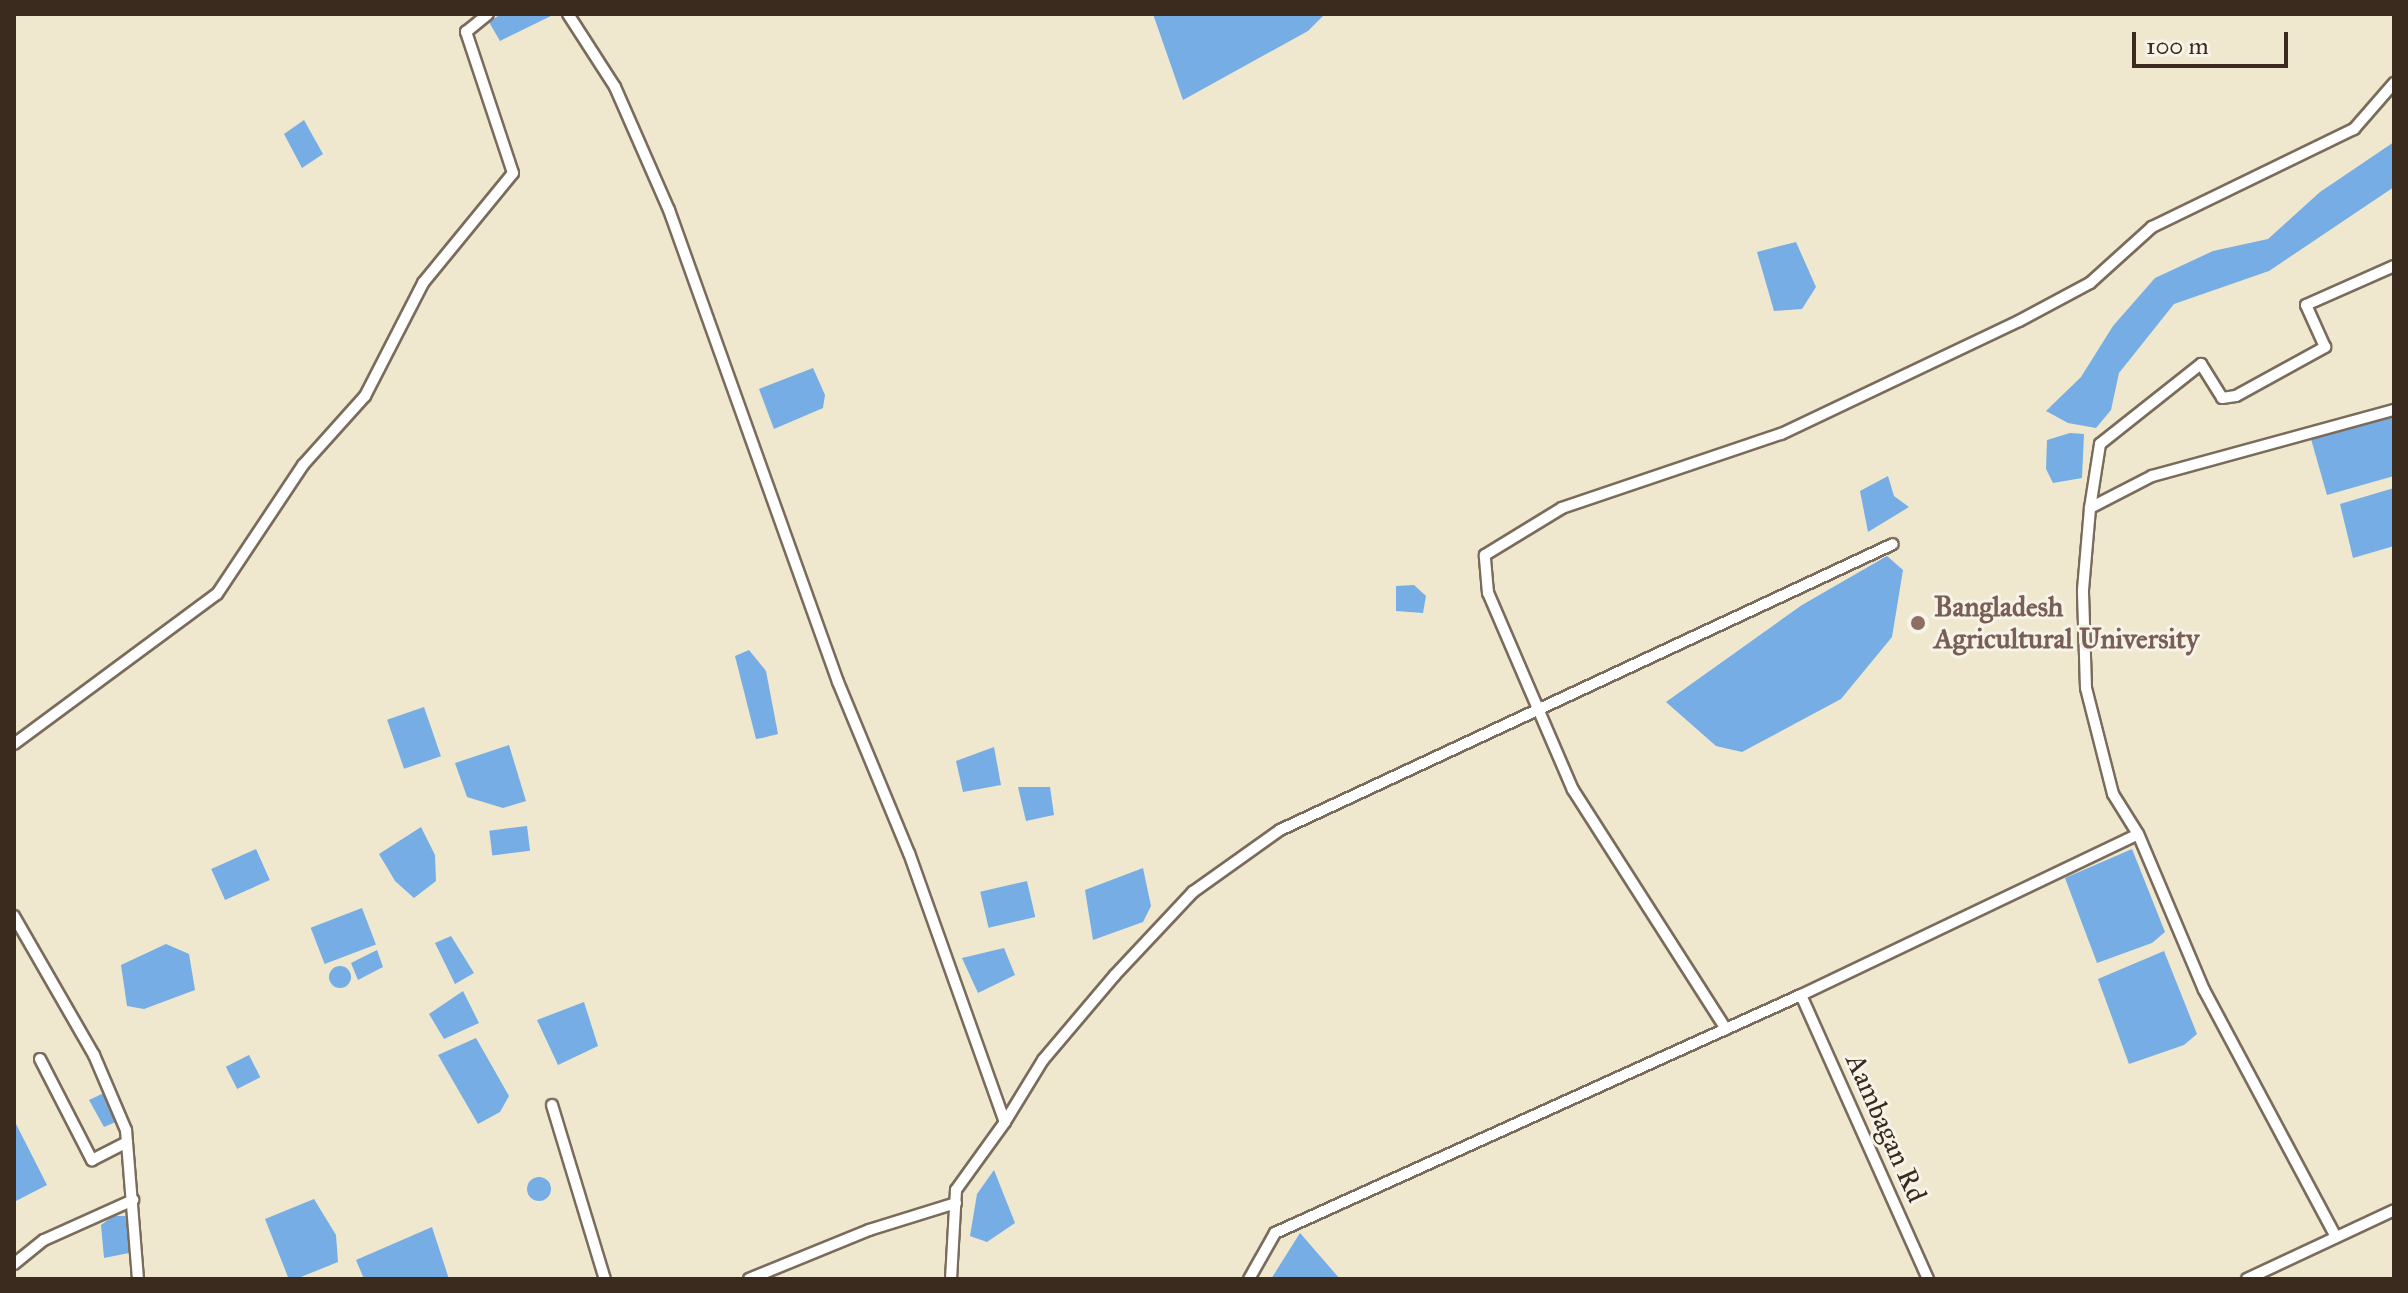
<!DOCTYPE html>
<html>
<head>
<meta charset="utf-8">
<style>
  body { margin:0 }
  #map { position:relative; width:2408px; height:1293px; overflow:hidden; background:#efe8ce; font-family:"IM FELL Great Primer",serif }
  div>[style] { position:absolute }
  .water>* { inset:0; background:#76ade5; transform-origin:0 0 }
  .round { border-radius:50% }
  .roads { filter:drop-shadow(2px 0 #7a6c5c) drop-shadow(-2px 0 #7a6c5c) drop-shadow(0 2px #7a6c5c) drop-shadow(0 -2px #7a6c5c) }
  .street>* { height:10px; margin:-5px; padding:0 5px; transform-origin:5px; border-radius:5px; background:#fff }
  .dots>* { width:22px; height:22px; translate:-50% -50%; box-sizing:border-box; border:4px solid #f7f3e8; border-radius:50% }
  span { translate:-50% -50%; white-space:nowrap; text-align:center; line-height:1.15; -webkit-text-stroke:6px #f7f3e8; paint-order:stroke }
  .education-label { font-size:28px; color:#785e54; font-weight:700 }
  .left { translate:0 -50%; text-align:left }
  .street-label { font-size:28px; color:#3b2a1e }
  .frame { position:absolute; inset:0; border:16px solid #3b2a1e; pointer-events:none }
  .scale { position:absolute; left:2132px; top:32px; width:156px; height:36px; box-sizing:border-box; border:4px solid #3b2a1e; border-top:0; padding-left:10px; font-size:24px; line-height:28px; white-space:nowrap; color:#3b2a1e; -webkit-text-stroke:6px #f7f3e8; paint-order:stroke }
</style>
</head>
<body>
<div id="map">
  <div class="water">
    <div style="clip-path:polygon(501px 14px,555px 14px,500px 41px,489px 22px)"></div>
    <div style="clip-path:polygon(1153px 14px,1325px 14px,1308px 31px,1183px 100px)"></div>
    <div style="clip-path:polygon(304px 120px,323px 154px,302px 168px,284px 134px)"></div>
    <div style="clip-path:polygon(2394px 142px,2394px 187px,2269px 271px,2174px 304px,2119px 373px,2111px 410px,2096px 428px,2068px 423px,2046px 411px,2081px 377px,2113px 326px,2155px 278px,2213px 251px,2268px 239px,2320px 192px)"></div>
    <div style="clip-path:polygon(1796px 242px,1816px 287px,1802px 309px,1774px 311px,1757px 252px)"></div>
    <div style="clip-path:polygon(813px 368px,825px 395px,823px 408px,774px 429px,759px 389px)"></div>
    <div style="clip-path:polygon(2394px 416px,2394px 476px,2327px 495px,2311px 439px)"></div>
    <div style="clip-path:polygon(2070px 433px,2084px 434px,2082px 478px,2053px 483px,2046px 469px,2047px 440px)"></div>
    <div style="clip-path:polygon(1888px 476px,1894px 496px,1909px 507px,1868px 532px,1860px 491px)"></div>
    <div style="clip-path:polygon(2394px 488px,2394px 546px,2353px 558px,2340px 504px)"></div>
    <div style="clip-path:polygon(1887px 556px,1903px 570px,1892px 637px,1841px 699px,1742px 752px,1716px 746px,1666px 702px,1802px 605px)"></div>
    <div style="clip-path:polygon(1414px 585px,1426px 596px,1423px 613px,1396px 611px,1396px 586px)"></div>
    <div style="clip-path:polygon(749px 650px,766px 671px,778px 734px,762px 738px,756px 739px,735px 656px)"></div>
    <div style="left:424px;top:707px;width:52px;height:39px;rotate:71deg"></div>
    <div style="clip-path:polygon(509px 745px,526px 801px,503px 808px,467px 797px,455px 763px)"></div>
    <div style="clip-path:polygon(994px 747px,1001px 785px,963px 792px,956px 761px)"></div>
    <div style="clip-path:polygon(1018px 787px,1050px 787px,1054px 815px,1026px 821px)"></div>
    <div style="left:527px;top:826px;width:25px;height:38px;rotate:83deg"></div>
    <div style="clip-path:polygon(421px 827px,435px 855px,436px 881px,414px 898px,395px 881px,379px 854px)"></div>
    <div style="left:256px;top:849px;width:34px;height:49px;rotate:66deg"></div>
    <div style="clip-path:polygon(2132px 849px,2165px 932px,2152px 943px,2097px 963px,2065px 878px)"></div>
    <div style="clip-path:polygon(1143px 868px,1151px 906px,1143px 922px,1093px 940px,1085px 890px)"></div>
    <div style="left:1027px;top:881px;width:37px;height:48px;rotate:77deg"></div>
    <div style="left:362px;top:908px;width:39px;height:55px;rotate:69deg"></div>
    <div style="clip-path:polygon(451px 936px,474px 973px,455px 984px,435px 943px)"></div>
    <div style="clip-path:polygon(166px 944px,189px 954px,195px 990px,144px 1009px,127px 1006px,121px 965px)"></div>
    <div style="clip-path:polygon(1004px 948px,1015px 975px,978px 993px,962px 958px)"></div>
    <div style="clip-path:polygon(377px 950px,383px 967px,358px 980px,351px 963px)"></div>
    <div style="clip-path:polygon(2164px 951px,2197px 1034px,2184px 1045px,2129px 1064px,2098px 979px)"></div>
    <div class="round" style="left:329px;top:966px;width:22px;height:22px"></div>
    <div style="clip-path:polygon(463px 991px,479px 1023px,444px 1039px,429px 1014px)"></div>
    <div style="clip-path:polygon(584px 1002px,598px 1046px,558px 1065px,537px 1020px)"></div>
    <div style="clip-path:polygon(476px 1038px,509px 1096px,500px 1112px,478px 1124px,438px 1055px)"></div>
    <div style="left:249px;top:1055px;width:25px;height:26px;rotate:63deg"></div>
    <div style="clip-path:polygon(106px 1092px,118px 1121px,104px 1127px,89px 1100px)"></div>
    <div style="clip-path:polygon(14px 1120px,47px 1185px,14px 1202px)"></div>
    <div style="clip-path:polygon(994px 1170px,1015px 1223px,987px 1242px,970px 1236px,977px 1194px)"></div>
    <div class="round" style="left:527px;top:1177px;width:24px;height:24px"></div>
    <div style="clip-path:polygon(314px 1199px,336px 1235px,338px 1262px,296px 1279px,288px 1277px,265px 1219px)"></div>
    <div style="clip-path:polygon(113px 1216px,128px 1216px,129px 1253px,104px 1258px,101px 1225px)"></div>
    <div style="clip-path:polygon(432px 1227px,449px 1279px,364px 1279px,356px 1260px)"></div>
    <div style="clip-path:polygon(1300px 1233px,1340px 1279px,1271px 1279px)"></div>
  </div>
  <div class="roads">
    <div class="street">
      <div style="left:568px;top:14px;width:87px;rotate:57.2deg"></div>
      <div style="left:615px;top:87px;width:134px;rotate:66.3deg"></div>
      <div style="left:669px;top:210px;width:501px;rotate:70.3deg"></div>
      <div style="left:838px;top:682px;width:185px;rotate:67.5deg"></div>
      <div style="left:909px;top:853px;width:286px;rotate:70.4deg"></div>
      <div style="left:1005px;top:1122px;width:84px;rotate:125.8deg"></div>
      <div style="left:956px;top:1190px;width:89px;rotate:93.2deg"></div>
      <div style="left:2090px;top:508px;width:65px;rotate:-81.1deg"></div>
      <div style="left:2100px;top:444px;width:129px;rotate:-38.4deg"></div>
      <div style="left:2201px;top:364px;width:40px;rotate:58deg"></div>
      <div style="left:2222px;top:398px;width:14px;rotate:-8deg"></div>
      <div style="left:2236px;top:396px;width:102px;rotate:-28.8deg"></div>
      <div style="left:2325px;top:347px;width:46px;rotate:-114.3deg"></div>
      <div style="left:2306px;top:305px;width:96px;rotate:-23.9deg"></div>
      <div style="left:14px;top:744px;width:252px;rotate:-36.5deg"></div>
      <div style="left:217px;top:594px;width:155px;rotate:-56.3deg"></div>
      <div style="left:303px;top:465px;width:93px;rotate:-48.1deg"></div>
      <div style="left:365px;top:396px;width:127px;rotate:-62.8deg"></div>
      <div style="left:423px;top:283px;width:142px;rotate:-50.7deg"></div>
      <div style="left:513px;top:173px;width:149px;rotate:-108.4deg"></div>
      <div style="left:466px;top:32px;width:28px;rotate:-39deg"></div>
      <div style="left:14px;top:916px;width:160px;rotate:60.1deg"></div>
      <div style="left:94px;top:1055px;width:82px;rotate:66.9deg"></div>
      <div style="left:126px;top:1130px;width:149px;rotate:85.4deg"></div>
      <div style="left:1801px;top:995px;width:311px;rotate:65.9deg"></div>
      <div style="left:1726px;top:1029px;width:284px;rotate:-122.6deg"></div>
      <div style="left:1573px;top:790px;width:215px;rotate:-113.3deg"></div>
      <div style="left:1488px;top:593px;width:38px;rotate:-95deg"></div>
      <div style="left:1485px;top:555px;width:90px;rotate:-31.4deg"></div>
      <div style="left:1562px;top:508px;width:231px;rotate:-18.7deg"></div>
      <div style="left:1781px;top:434px;width:263px;rotate:-25.4deg"></div>
      <div style="left:2019px;top:321px;width:81px;rotate:-28.2deg"></div>
      <div style="left:2090px;top:283px;width:84px;rotate:-42.1deg"></div>
      <div style="left:2152px;top:227px;width:225px;rotate:-25.9deg"></div>
      <div style="left:2354px;top:129px;width:61px;rotate:-49deg"></div>
      <div style="left:40px;top:1059px;width:114px;rotate:62.8deg"></div>
      <div style="left:92px;top:1160px;width:39px;rotate:-27deg"></div>
      <div style="left:552px;top:1105px;width:182px;rotate:73.1deg"></div>
      <div style="left:1005px;top:1122px;width:73px;rotate:-58.5deg"></div>
      <div style="left:1043px;top:1060px;width:111px;rotate:-49.7deg"></div>
      <div style="left:1115px;top:975px;width:114px;rotate:-46.8deg"></div>
      <div style="left:1193px;top:892px;width:107px;rotate:-35.5deg"></div>
      <div style="left:1280px;top:830px;width:676px;rotate:-25.01deg"></div>
      <div style="left:2336px;top:1237px;width:280px;rotate:-118.1deg"></div>
      <div style="left:2204px;top:990px;width:169px;rotate:-112.9deg"></div>
      <div style="left:2138px;top:834px;width:47px;rotate:-122deg"></div>
      <div style="left:2113px;top:794px;width:109px;rotate:-104.3deg"></div>
      <div style="left:2086px;top:688px;width:98px;rotate:-91.8deg"></div>
      <div style="left:2083px;top:590px;width:82px;rotate:-85.1deg"></div>
      <div style="left:2090px;top:508px;width:70px;rotate:-27.3deg"></div>
      <div style="left:2152px;top:476px;width:251px;rotate:-15.3deg"></div>
      <div style="left:14px;top:1264px;width:38px;rotate:-39deg"></div>
      <div style="left:44px;top:1240px;width:98px;rotate:-24.2deg"></div>
      <div style="left:749px;top:1279px;width:130px;rotate:-22.2deg"></div>
      <div style="left:869px;top:1230px;width:91px;rotate:-17.2deg"></div>
      <div style="left:1249px;top:1279px;width:53px;rotate:-60.5deg"></div>
      <div style="left:1275px;top:1233px;width:577px;rotate:-24.35deg"></div>
      <div style="left:1801px;top:995px;width:373px;rotate:-25.5deg"></div>
      <div style="left:2247px;top:1279px;width:162px;rotate:-25.1deg"></div>
    </div>
  </div>
  <div class="dots">
    <div style="left:1918px;top:623px;background:#8d6e63"></div>
  </div>
  <div class="education-label">
    <span class="left" style="left:1934px;top:623px">Bangladesh<br>Agricultural University</span>
  </div>
  <div class="street-label">
    <span style="left:1886px;top:1128px;rotate:66deg">Aambagan Rd</span>
  </div>
  <div class="frame"></div>
  <div class="scale">100 m</div>
</div>
</body>
</html>
